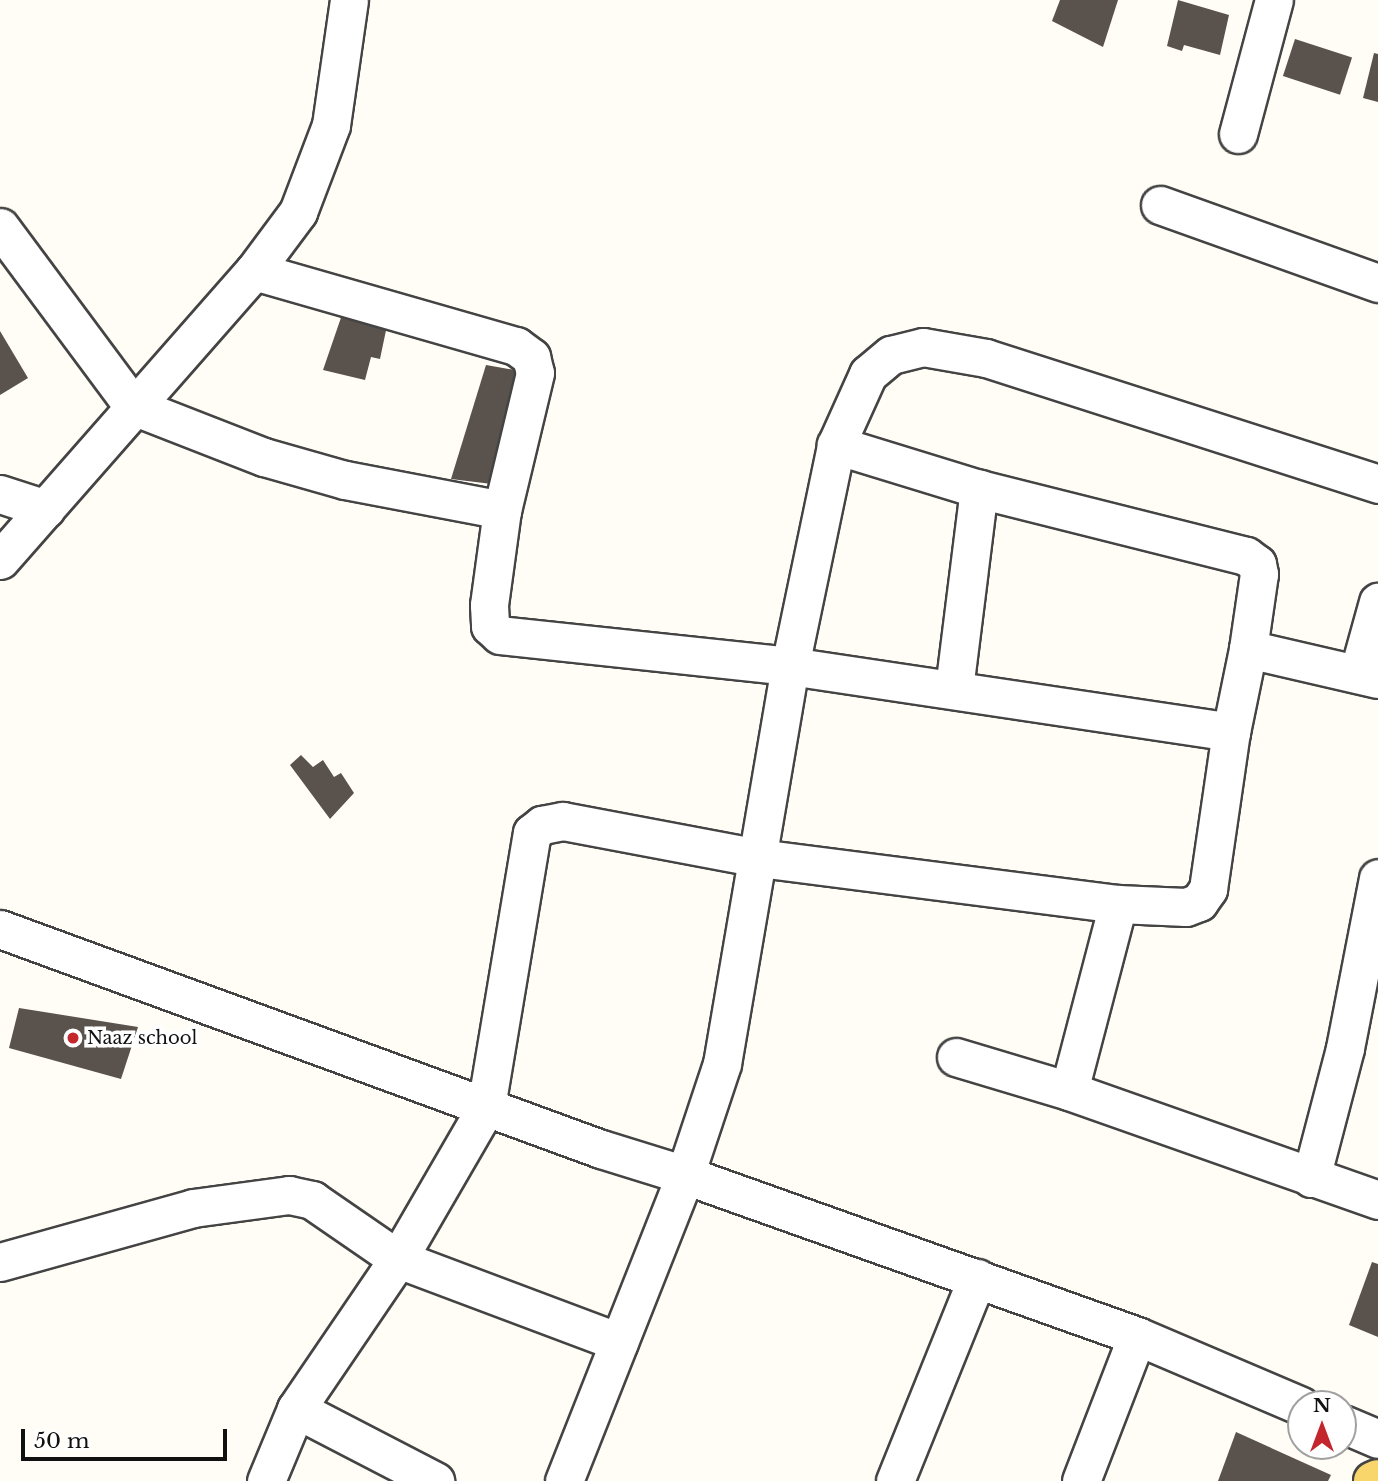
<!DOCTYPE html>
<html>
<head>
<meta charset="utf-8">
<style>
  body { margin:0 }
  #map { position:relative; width:1378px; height:1481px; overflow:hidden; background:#fffdf5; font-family:"Libre Baskerville",serif }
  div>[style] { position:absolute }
  .building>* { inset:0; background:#5a524d; transform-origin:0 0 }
  .roads { filter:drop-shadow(2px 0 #444) drop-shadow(-2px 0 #444) drop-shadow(0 2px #444) drop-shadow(0 -2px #444) }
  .minor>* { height:37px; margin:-18.5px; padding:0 18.5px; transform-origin:18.5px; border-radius:18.5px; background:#fff }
  .major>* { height:38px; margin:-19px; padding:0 19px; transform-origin:19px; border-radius:19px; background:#f9d66b }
  .dots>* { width:19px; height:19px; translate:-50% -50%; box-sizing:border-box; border:4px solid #fff; border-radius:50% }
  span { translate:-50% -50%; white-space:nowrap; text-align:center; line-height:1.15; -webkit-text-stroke:7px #fff; paint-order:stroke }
  .poi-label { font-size:18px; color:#111 }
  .left { translate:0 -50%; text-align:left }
  .north { position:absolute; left:1287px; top:1390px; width:70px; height:70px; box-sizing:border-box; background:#fff; border:2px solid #a0a0a0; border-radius:50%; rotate:0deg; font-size:19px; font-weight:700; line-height:28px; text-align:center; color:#111 }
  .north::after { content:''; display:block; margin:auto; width:24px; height:32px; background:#c4262e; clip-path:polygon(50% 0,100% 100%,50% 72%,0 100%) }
  .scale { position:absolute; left:21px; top:1429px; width:206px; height:32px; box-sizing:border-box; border:4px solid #111; border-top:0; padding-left:9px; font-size:21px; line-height:24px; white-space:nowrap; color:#111; -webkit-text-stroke:5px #fff; paint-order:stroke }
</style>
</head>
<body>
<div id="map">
  <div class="building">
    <div style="clip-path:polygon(1060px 0,1118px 0,1103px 47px,1052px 21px)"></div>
    <div style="clip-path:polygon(1178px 0,1229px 15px,1220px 55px,1184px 45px,1182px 51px,1167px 46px)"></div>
    <div style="left:1295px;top:39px;width:60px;height:39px;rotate:18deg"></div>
    <div style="clip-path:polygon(1374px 53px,1378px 54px,1378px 102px,1363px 98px)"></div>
    <div style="clip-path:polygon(346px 303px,389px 316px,380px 359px,371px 357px,365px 380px,323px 370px)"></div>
    <div style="clip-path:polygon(0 331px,28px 378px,0 395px)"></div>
    <div style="clip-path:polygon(486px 365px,526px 372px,500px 485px,451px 479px)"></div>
    <div style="clip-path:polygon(301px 755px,313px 767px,323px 760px,334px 777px,341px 773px,354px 793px,330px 819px,290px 765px)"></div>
    <div style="clip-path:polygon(19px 1008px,138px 1027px,121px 1079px,9px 1048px)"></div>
    <div style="clip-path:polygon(1372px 1262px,1378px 1264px,1378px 1337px,1349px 1325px)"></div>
    <div style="clip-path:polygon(1236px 1432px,1331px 1475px,1328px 1481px,1218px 1481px)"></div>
  </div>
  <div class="roads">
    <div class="minor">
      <div style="left:1238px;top:134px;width:139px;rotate:-75deg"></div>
      <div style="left:1160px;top:205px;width:232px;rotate:19.7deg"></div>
      <div style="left:0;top:227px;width:223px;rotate:53.4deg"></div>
      <div style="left:133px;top:406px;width:141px;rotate:21.3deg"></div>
      <div style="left:264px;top:457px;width:84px;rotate:15.9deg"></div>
      <div style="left:345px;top:480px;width:160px;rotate:10.8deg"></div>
      <div style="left:254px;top:271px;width:273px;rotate:16deg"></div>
      <div style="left:516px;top:346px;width:19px;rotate:36deg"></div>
      <div style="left:531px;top:357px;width:16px;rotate:76deg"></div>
      <div style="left:535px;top:373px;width:141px;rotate:103.5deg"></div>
      <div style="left:502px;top:510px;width:96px;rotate:97.8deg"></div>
      <div style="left:489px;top:605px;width:21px;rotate:87deg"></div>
      <div style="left:490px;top:626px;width:13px;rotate:42deg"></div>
      <div style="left:500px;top:635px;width:292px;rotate:6.1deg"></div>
      <div style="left:790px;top:666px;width:446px;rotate:8.5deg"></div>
      <div style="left:0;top:494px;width:48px;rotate:18.1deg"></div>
      <div style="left:0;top:560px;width:385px;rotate:-48.7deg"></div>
      <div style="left:254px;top:271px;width:74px;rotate:-53.3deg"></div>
      <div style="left:298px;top:212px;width:93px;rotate:-69.2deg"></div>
      <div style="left:331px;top:125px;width:126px;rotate:-81.8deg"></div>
      <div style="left:1248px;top:649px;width:133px;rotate:13deg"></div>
      <div style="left:1358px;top:674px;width:75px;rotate:-74.5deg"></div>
      <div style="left:954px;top:689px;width:202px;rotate:-82.9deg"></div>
      <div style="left:1118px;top:904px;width:193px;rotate:104.7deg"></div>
      <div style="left:1069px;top:1091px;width:328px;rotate:19.4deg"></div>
      <div style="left:0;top:929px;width:640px;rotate:20.11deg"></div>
      <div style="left:601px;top:1149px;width:88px;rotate:17.2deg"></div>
      <div style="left:685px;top:1175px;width:480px;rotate:19.6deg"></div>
      <div style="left:1137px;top:1336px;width:178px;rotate:23.1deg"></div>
      <div style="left:956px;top:1057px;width:118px;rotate:16.7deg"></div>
      <div style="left:1311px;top:1178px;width:134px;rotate:-75.3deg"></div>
      <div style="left:1345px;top:1048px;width:173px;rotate:-79deg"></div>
      <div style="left:0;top:1262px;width:200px;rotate:-15.6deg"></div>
      <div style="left:193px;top:1208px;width:97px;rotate:-7.7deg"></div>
      <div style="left:289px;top:1195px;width:24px;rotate:12deg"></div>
      <div style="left:312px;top:1200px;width:104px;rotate:34.5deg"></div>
      <div style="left:398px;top:1259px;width:236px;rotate:20.6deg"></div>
      <div style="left:296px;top:1409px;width:157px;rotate:27.4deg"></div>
      <div style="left:1343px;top:1424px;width:38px;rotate:23deg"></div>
      <div style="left:266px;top:1481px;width:78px;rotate:-67.4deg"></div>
      <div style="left:296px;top:1409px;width:181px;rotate:-55.8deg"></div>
      <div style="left:398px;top:1259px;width:176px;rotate:-59.9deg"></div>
      <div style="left:486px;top:1107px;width:278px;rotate:-80.5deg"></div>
      <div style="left:532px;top:833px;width:13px;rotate:-39deg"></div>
      <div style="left:542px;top:825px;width:21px;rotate:-11deg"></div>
      <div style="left:563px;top:821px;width:199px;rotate:10.7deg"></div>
      <div style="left:759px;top:858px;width:362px;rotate:7.3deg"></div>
      <div style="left:1118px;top:904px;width:68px;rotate:2.5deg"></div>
      <div style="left:1186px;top:907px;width:14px;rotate:-21deg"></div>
      <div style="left:1199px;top:902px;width:16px;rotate:-55deg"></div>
      <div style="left:1208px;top:889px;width:159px;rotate:-81.7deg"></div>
      <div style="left:1231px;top:732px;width:85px;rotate:-78.4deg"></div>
      <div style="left:1248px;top:649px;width:76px;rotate:-81.7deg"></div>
      <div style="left:1259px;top:574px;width:10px;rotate:-101deg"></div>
      <div style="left:1257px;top:564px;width:14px;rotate:-144deg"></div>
      <div style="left:1246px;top:556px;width:275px;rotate:-165.9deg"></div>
      <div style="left:979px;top:489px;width:150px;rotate:-162.9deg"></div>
      <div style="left:564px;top:1481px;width:329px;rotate:-68.4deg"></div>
      <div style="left:685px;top:1175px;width:117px;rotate:-71.6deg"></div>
      <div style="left:722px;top:1064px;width:404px;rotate:-80.3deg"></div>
      <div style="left:790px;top:666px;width:226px;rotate:-78.2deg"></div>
      <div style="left:836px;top:445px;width:78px;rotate:-65.7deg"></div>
      <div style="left:868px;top:374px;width:30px;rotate:-40deg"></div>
      <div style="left:891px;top:355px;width:33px;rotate:-14deg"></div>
      <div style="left:923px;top:347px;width:64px;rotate:9.9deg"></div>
      <div style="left:986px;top:358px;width:412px;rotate:17.8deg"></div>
      <div style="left:895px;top:1481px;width:219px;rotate:-68deg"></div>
      <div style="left:1081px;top:1481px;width:155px;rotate:-68.9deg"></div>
    </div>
    <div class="major">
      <div style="left:1373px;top:1481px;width:5px;rotate:-22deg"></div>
    </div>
  </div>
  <div class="dots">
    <div style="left:73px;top:1038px;background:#c4262e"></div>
  </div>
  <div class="poi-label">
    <span class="left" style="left:87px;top:1038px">Naaz school</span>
  </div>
  <div class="north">N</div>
  <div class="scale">50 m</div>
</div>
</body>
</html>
